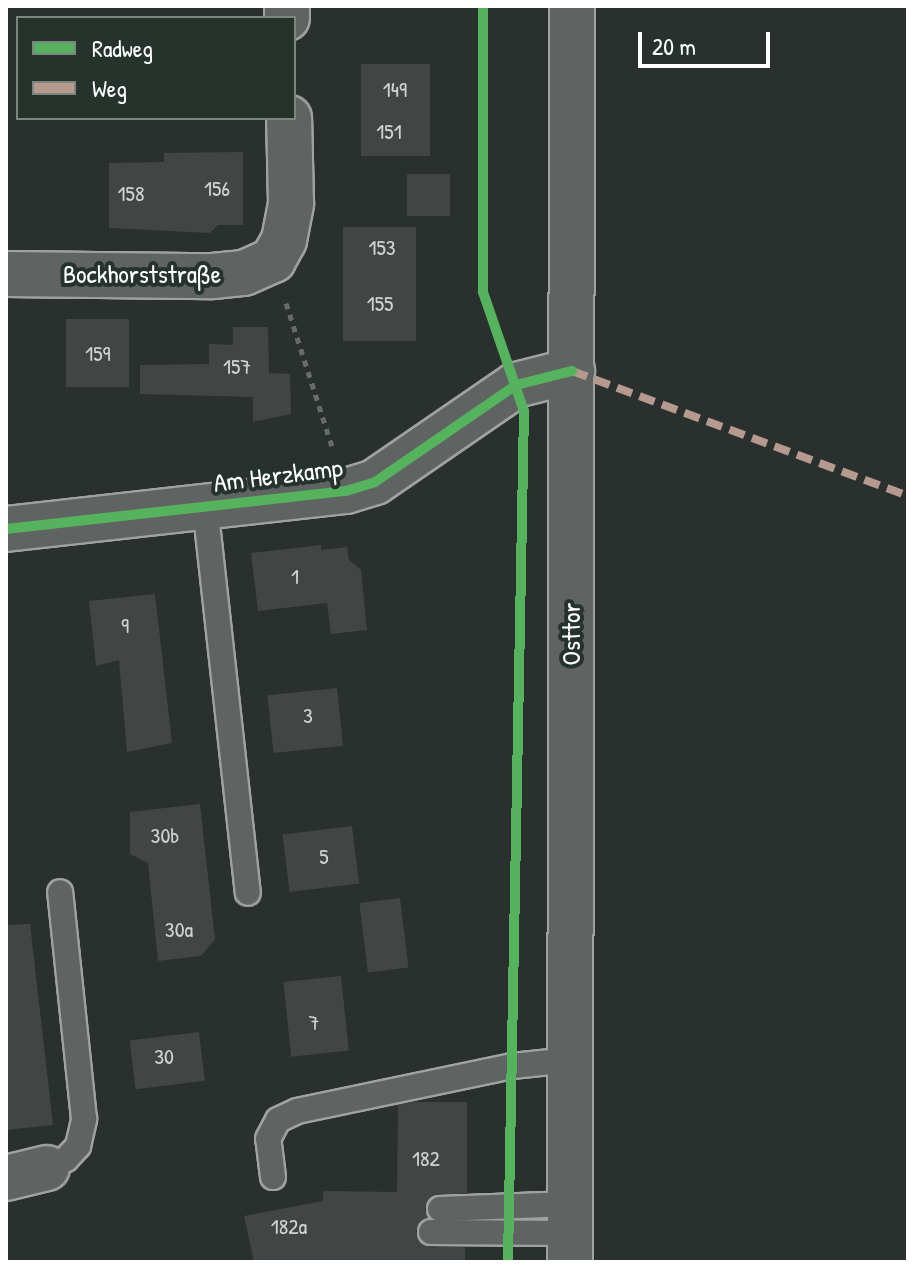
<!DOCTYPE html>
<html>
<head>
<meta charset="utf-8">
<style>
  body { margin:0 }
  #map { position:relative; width:914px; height:1268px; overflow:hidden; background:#29302d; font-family:"Patrick Hand",sans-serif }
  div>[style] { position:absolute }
  .building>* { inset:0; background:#414644; transform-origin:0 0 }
  .path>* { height:5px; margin-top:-2.5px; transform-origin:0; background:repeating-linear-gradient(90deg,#686c69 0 6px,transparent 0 12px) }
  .roads { filter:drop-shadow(2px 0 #9fa2a0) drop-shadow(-2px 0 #9fa2a0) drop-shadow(0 2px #9fa2a0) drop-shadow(0 -2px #9fa2a0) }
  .lane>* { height:24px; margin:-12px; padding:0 12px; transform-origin:12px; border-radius:12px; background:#5f6362 }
  .street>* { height:44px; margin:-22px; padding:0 22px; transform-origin:22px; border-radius:22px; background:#5f6362 }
  .secondary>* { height:44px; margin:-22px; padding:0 22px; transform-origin:22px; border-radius:22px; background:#5f6362 }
  .quiet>* { height:8px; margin-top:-4px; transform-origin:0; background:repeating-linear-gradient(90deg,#b69a8f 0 16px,transparent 0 24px) }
  .cycleway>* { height:10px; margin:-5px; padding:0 5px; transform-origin:5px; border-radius:5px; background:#56b35d }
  span { translate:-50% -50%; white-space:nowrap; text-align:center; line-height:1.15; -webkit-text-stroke:8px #26332d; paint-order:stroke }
  .number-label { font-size:22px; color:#d0d1d0 }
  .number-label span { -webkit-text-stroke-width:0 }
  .street-label { font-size:26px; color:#fff }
  .frame { position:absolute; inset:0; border:8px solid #fff; pointer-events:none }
  .legend { position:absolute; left:16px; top:16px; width:280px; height:104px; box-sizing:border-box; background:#26332d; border:2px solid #7d8581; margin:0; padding:10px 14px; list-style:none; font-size:24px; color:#fff }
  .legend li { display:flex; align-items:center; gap:16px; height:40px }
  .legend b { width:40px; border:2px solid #7d8581 }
  .scale { position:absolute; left:638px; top:32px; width:132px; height:36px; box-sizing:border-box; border:4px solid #fff; border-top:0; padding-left:10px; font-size:24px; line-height:28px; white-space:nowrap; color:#fff; -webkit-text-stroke:6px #26332d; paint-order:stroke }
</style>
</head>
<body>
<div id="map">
  <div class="building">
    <div style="left:361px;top:64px;width:69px;height:92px"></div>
    <div style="clip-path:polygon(243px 152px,243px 225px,218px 225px,210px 233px,109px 228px,109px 163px,164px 162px,164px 153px)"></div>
    <div style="left:450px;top:174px;width:42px;height:43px;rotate:90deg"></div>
    <div style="left:343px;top:227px;width:73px;height:114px"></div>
    <div style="left:66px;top:319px;width:63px;height:68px"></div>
    <div style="clip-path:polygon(233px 327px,268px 327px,269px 373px,290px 374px,291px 414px,253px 422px,253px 397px,140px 394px,140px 365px,209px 364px,209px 344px,233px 345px)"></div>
    <div style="clip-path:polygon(321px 545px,321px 550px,347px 547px,349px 560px,361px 570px,367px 630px,331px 634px,327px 603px,258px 611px,251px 553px)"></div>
    <div style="clip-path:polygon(155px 594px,172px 743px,127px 752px,119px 660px,96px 666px,89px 601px)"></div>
    <div style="left:337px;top:688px;width:58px;height:70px;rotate:84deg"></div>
    <div style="clip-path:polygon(200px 804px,215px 939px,201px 956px,158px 961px,148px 863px,130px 854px,130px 812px)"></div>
    <div style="left:352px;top:826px;width:58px;height:70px;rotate:83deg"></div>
    <div style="left:400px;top:898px;width:70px;height:41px;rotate:83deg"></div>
    <div style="clip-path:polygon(30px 924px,53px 1125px,6px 1130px,6px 925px)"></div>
    <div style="left:341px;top:976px;width:75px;height:58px;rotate:84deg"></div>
    <div style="left:199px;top:1032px;width:49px;height:70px;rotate:83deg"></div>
    <div style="clip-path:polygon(414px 1102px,467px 1102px,467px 1193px,431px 1197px,425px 1209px,428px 1218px,416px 1231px,424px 1245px,465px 1247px,465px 1262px,254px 1262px,244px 1216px,323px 1201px,323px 1191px,397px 1192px,398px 1105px)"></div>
  </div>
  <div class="path">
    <div style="left:286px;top:303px;width:153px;rotate:72.2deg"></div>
  </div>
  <div class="roads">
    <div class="lane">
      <div style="left:205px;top:505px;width:390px;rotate:83.7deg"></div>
      <div style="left:47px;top:1168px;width:21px;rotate:-25deg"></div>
      <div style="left:66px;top:1159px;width:18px;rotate:-47deg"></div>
      <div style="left:78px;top:1146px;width:28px;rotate:-77deg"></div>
      <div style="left:84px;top:1119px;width:228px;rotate:-96deg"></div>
      <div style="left:273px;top:1177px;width:38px;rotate:-97deg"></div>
      <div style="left:268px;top:1139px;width:21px;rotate:-62deg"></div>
      <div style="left:278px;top:1120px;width:21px;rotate:-25deg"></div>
      <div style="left:297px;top:1111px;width:220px;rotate:-11.8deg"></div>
      <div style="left:512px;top:1066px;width:58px;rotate:-5.9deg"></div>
      <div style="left:440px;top:1209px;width:130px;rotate:-2.2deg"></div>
      <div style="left:431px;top:1232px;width:139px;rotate:0.4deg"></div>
    </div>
    <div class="street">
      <div style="left:287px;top:6px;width:12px;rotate:90deg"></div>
      <div style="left:6px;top:274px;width:207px;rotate:0.6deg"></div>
      <div style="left:213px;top:276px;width:31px;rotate:-6deg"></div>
      <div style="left:244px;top:273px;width:32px;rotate:-24deg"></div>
      <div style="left:273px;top:260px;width:23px;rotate:-61deg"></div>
      <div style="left:284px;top:240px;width:38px;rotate:-79deg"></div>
      <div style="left:291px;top:203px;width:85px;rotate:-91.3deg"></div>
      <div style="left:6px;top:529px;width:342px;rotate:-6.4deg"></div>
      <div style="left:346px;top:491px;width:30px;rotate:-17deg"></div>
      <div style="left:375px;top:482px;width:171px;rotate:-34.5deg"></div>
      <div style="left:516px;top:385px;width:58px;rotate:-14deg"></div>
      <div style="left:6px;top:1178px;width:42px;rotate:-13.7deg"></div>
    </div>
    <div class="secondary">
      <div style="left:570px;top:1262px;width:1256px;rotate:-89.91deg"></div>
    </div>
  </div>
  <div class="quiet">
    <div style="left:572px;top:371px;width:358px;rotate:20.4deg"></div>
  </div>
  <div class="cycleway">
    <div style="left:483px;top:6px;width:286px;rotate:90deg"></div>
    <div style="left:483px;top:292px;width:126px;rotate:71deg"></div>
    <div style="left:524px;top:411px;width:851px;rotate:91.08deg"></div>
    <div style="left:6px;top:529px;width:342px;rotate:-6.4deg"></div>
    <div style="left:346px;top:491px;width:30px;rotate:-17deg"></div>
    <div style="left:375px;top:482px;width:171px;rotate:-34.5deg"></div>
    <div style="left:516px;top:385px;width:58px;rotate:-14deg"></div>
  </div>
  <div class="number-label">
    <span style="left:395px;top:90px">149</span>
    <span style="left:389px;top:132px">151</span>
    <span style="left:217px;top:189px">156</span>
    <span style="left:131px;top:194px">158</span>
    <span style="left:382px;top:248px">153</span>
    <span style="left:380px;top:304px">155</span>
    <span style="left:98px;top:354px">159</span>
    <span style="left:237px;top:367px">157</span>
    <span style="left:295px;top:577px">1</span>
    <span style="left:125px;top:626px">9</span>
    <span style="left:308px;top:716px">3</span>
    <span style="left:165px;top:836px">30b</span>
    <span style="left:324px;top:857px">5</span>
    <span style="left:179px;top:930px">30a</span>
    <span style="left:314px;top:1023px">7</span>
    <span style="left:164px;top:1057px">30</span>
    <span style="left:426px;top:1159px">182</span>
    <span style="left:289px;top:1227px">182a</span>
  </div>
  <div class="street-label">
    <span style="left:142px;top:274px">Bockhorststraße</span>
    <span style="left:278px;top:475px;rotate:-7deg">Am Herzkamp</span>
    <span style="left:571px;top:634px;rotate:-90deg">Osttor</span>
  </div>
  <div class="frame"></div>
  <ul class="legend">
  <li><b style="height:10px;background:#56b35d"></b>Radweg</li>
  <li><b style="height:10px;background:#b69a8f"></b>Weg</li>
  </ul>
  <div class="scale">20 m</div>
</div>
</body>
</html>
